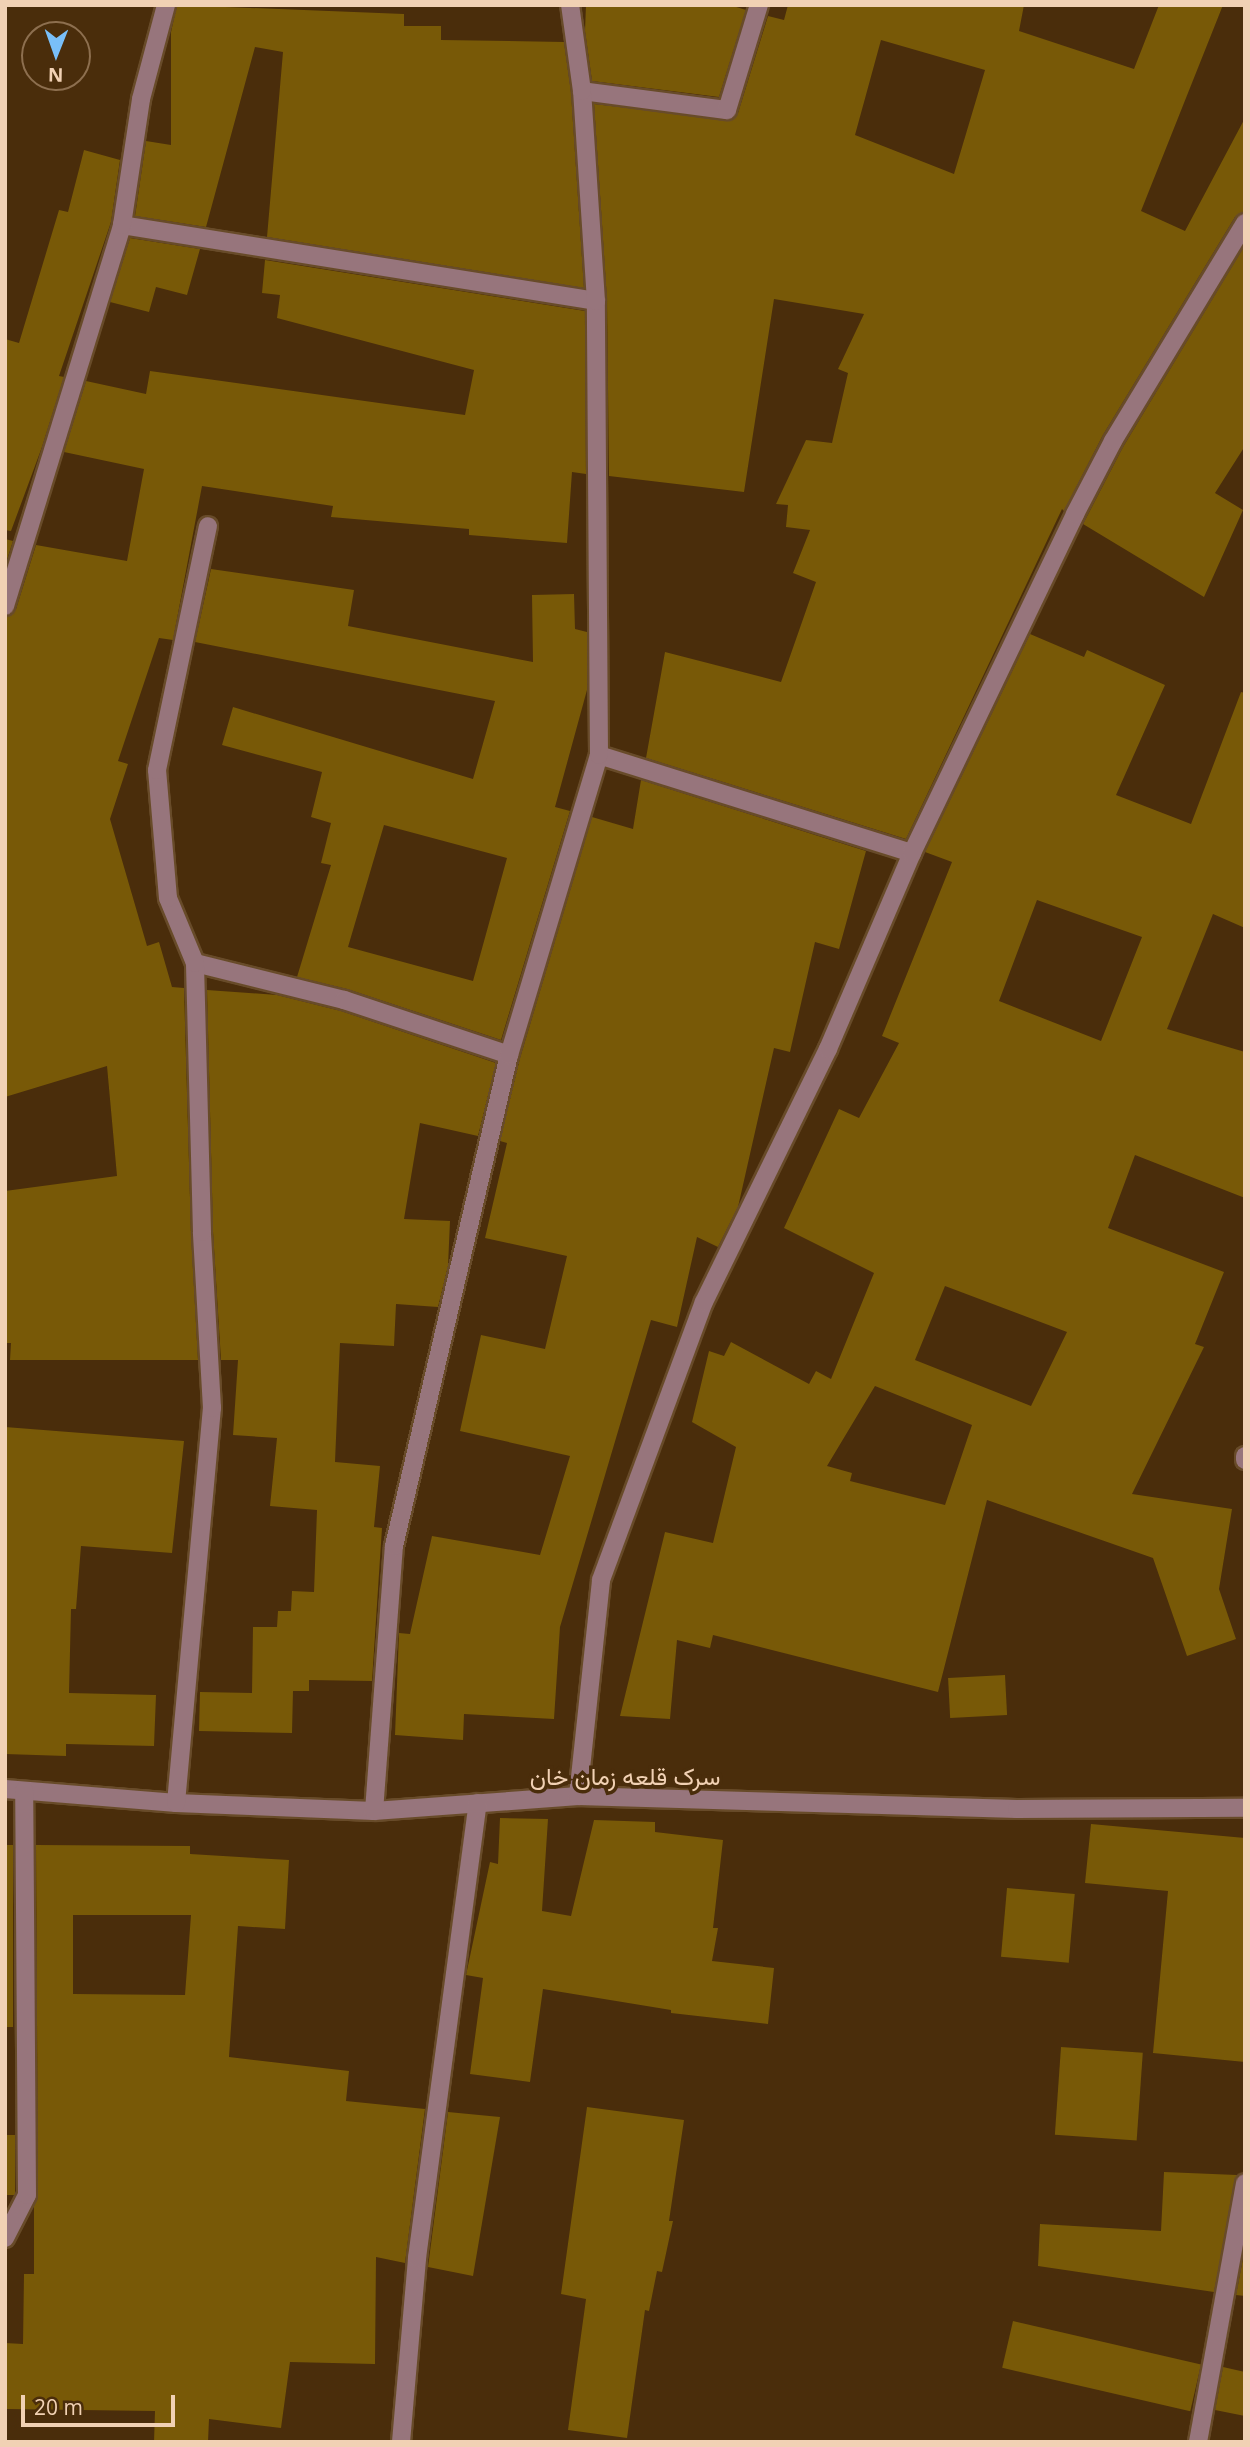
<!DOCTYPE html>
<html>
<head>
<meta charset="utf-8">
<style>
  body { margin:0 }
  #map { position:relative; width:1250px; height:2447px; overflow:hidden; background:#4a2d0b; font-family:"Open Sans",Vazirmatn,sans-serif }
  div>[style] { position:absolute }
  .building>* { inset:0; background:#785907; transform-origin:0 0 }
  .roads { filter:drop-shadow(2px 0 #684b29) drop-shadow(-2px 0 #684b29) drop-shadow(0 2px #684b29) drop-shadow(0 -2px #684b29) }
  .minor>* { height:18px; margin:-9px; padding:0 9px; transform-origin:9px; border-radius:9px; background:#97757c }
  span { translate:-50% -50%; white-space:nowrap; text-align:center; line-height:1.15; -webkit-text-stroke:7px #4a2d0b; paint-order:stroke }
  .street-label { font-size:24px; color:#f1d1b4 }
  .frame { position:absolute; inset:0; border:7px solid #f1d1b4; pointer-events:none }
  .north { position:absolute; left:21px; top:21px; width:70px; height:70px; box-sizing:border-box; background:#4a2d0b; border:2px solid #8d6f4f; border-radius:50%; rotate:181deg; font-size:19px; font-weight:700; line-height:28px; text-align:center; color:#f1d1b4 }
  .north::after { content:''; display:block; margin:auto; width:24px; height:32px; background:#79bff8; clip-path:polygon(50% 0,100% 100%,50% 72%,0 100%) }
  .scale { position:absolute; left:21px; top:2395px; width:154px; height:32px; box-sizing:border-box; border:4px solid #f1d1b4; border-top:0; padding-left:9px; font-size:21px; line-height:24px; white-space:nowrap; color:#f1d1b4; -webkit-text-stroke:5px #4a2d0b; paint-order:stroke }
</style>
</head>
<body>
<div id="map">
  <div class="building">
    <div style="clip-path:polygon(177px 5px,404px 14px,404px 26px,441px 26px,441px 40px,564px 42px,571px 92px,584px 288px,267px 237px,283px 52px,255px 47px,206px 227px,135px 216px,146px 141px,171px 145px,171px 32px)"></div>
    <div style="clip-path:polygon(586px 5px,730px 5px,746px 10px,719px 97px,592px 81px,585px 31px)"></div>
    <div style="clip-path:polygon(evenodd,788px 5px,1024px 5px,1019px 31px,1134px 69px,1159px 5px,1223px 5px,1141px 211px,1185px 231px,1245px 118px,1245px 212px,1235px 217px,1103px 435px,1064px 511px,1062px 509px,906px 839px,646px 758px,665px 652px,781px 682px,816px 582px,793px 573px,810px 530px,786px 527px,788px 505px,776px 504px,806px 440px,832px 443px,848px 373px,838px 369px,864px 314px,774px 299px,744px 492px,609px 476px,607px 300px,594px 104px,731px 120px,738px 113px,768px 16px,784px 20px,788px 5px,881px 40px,985px 70px,954px 174px,855px 135px,881px 40px)"></div>
    <div style="clip-path:polygon(84px 150px,120px 160px,111px 222px,59px 376px,64px 377px,42px 447px,11px 531px,5px 530px,5px 339px,19px 343px,59px 210px,68px 212px)"></div>
    <div style="clip-path:polygon(130px 238px,200px 249px,187px 295px,156px 287px,149px 312px,110px 302px)"></div>
    <div style="clip-path:polygon(1245px 245px,1245px 446px,1215px 493px,1243px 510px,1204px 597px,1083px 524px,1123px 447px)"></div>
    <div style="clip-path:polygon(265px 260px,585px 311px,586px 474px,572px 472px,567px 543px,469px 535px,469px 529px,331px 517px,333px 506px,202px 486px,173px 640px,159px 638px,118px 761px,128px 764px,110px 819px,147px 946px,159px 942px,172px 987px,184px 988px,191px 1232px,198px 1360px,10px 1360px,11px 1343px,5px 1343px,5px 1191px,117px 1176px,107px 1066px,5px 1097px,5px 617px,16px 609px,36px 545px,127px 561px,144px 469px,64px 452px,86px 381px,146px 394px,150px 371px,465px 415px,474px 370px,277px 318px,280px 295px,262px 293px)"></div>
    <div style="clip-path:polygon(5px 539px,13px 541px,5px 566px)"></div>
    <div style="clip-path:polygon(evenodd,211px 569px,354px 590px,348px 626px,533px 662px,532px 595px,574px 594px,575px 629px,587px 632px,587px 690px,555px 807px,570px 811px,501px 1040px,347px 989px,297px 977px,331px 865px,321px 863px,331px 823px,311px 817px,322px 772px,222px 745px,233px 707px,473px 779px,495px 701px,195px 642px,211px 569px,384px 825px,507px 858px,473px 981px,348px 947px,384px 825px)"></div>
    <div style="clip-path:polygon(evenodd,1030px 634px,1084px 657px,1087px 650px,1165px 685px,1116px 795px,1191px 824px,1241px 692px,1245px 693px,1245px 928px,1213px 914px,1167px 1029px,1245px 1052px,1245px 1198px,1135px 1155px,1108px 1228px,1224px 1272px,1195px 1344px,1204px 1347px,1132px 1494px,1232px 1509px,1219px 1589px,1236px 1639px,1187px 1656px,1153px 1558px,987px 1500px,938px 1692px,713px 1635px,710px 1648px,677px 1640px,670px 1719px,620px 1716px,665px 1532px,713px 1543px,736px 1447px,692px 1422px,709px 1351px,724px 1356px,731px 1342px,809px 1384px,816px 1371px,831px 1379px,874px 1273px,784px 1228px,839px 1109px,859px 1118px,899px 1043px,882px 1036px,952px 862px,925px 852px,1030px 634px,1037px 900px,1142px 937px,1101px 1041px,999px 1001px,1037px 900px,1030px 634px,945px 1286px,1067px 1332px,1031px 1406px,915px 1360px,945px 1286px,1030px 634px,875px 1386px,972px 1425px,945px 1505px,850px 1481px,852px 1473px,827px 1466px,875px 1386px)"></div>
    <div style="clip-path:polygon(641px 780px,866px 851px,839px 949px,815px 942px,790px 1052px,774px 1048px,738px 1207px,718px 1247px,697px 1237px,677px 1327px,651px 1320px,560px 1627px,554px 1719px,464px 1714px,463px 1740px,395px 1735px,399px 1633px,410px 1634px,432px 1536px,540px 1555px,570px 1456px,460px 1431px,481px 1335px,545px 1349px,567px 1256px,485px 1238px,507px 1143px,500px 1141px,520px 1058px,592px 817px,633px 829px)"></div>
    <div style="clip-path:polygon(207px 990px,277px 995px,341px 1011px,496px 1063px,478px 1136px,420px 1123px,404px 1219px,450px 1221px,448px 1266px,438px 1307px,396px 1304px,394px 1346px,340px 1343px,335px 1462px,380px 1466px,374px 1527px,382px 1528px,372px 1681px,309px 1680px,309px 1691px,293px 1691px,292px 1733px,199px 1731px,200px 1692px,252px 1693px,253px 1627px,277px 1627px,278px 1611px,291px 1611px,292px 1591px,314px 1592px,317px 1510px,270px 1506px,277px 1438px,233px 1435px,238px 1360px,221px 1360px,213px 1232px)"></div>
    <div style="clip-path:polygon(5px 1427px,184px 1441px,172px 1553px,81px 1546px,76px 1609px,71px 1609px,69px 1693px,156px 1695px,154px 1746px,66px 1744px,66px 1756px,5px 1754px)"></div>
    <div style="left:1005px;top:1675px;width:40px;height:57px;rotate:87deg"></div>
    <div style="clip-path:polygon(500px 1818px,548px 1819px,542px 1911px,571px 1916px,594px 1820px,655px 1822px,655px 1832px,723px 1840px,713px 1928px,718px 1928px,712px 1961px,774px 1968px,768px 2024px,671px 2013px,671px 2010px,543px 1989px,530px 2082px,470px 2074px,483px 1978px,466px 1975px,490px 1862px,498px 1864px)"></div>
    <div style="clip-path:polygon(1091px 1824px,1245px 1838px,1245px 2062px,1153px 2053px,1168px 1891px,1085px 1883px)"></div>
    <div style="left:5px;top:1845px;width:8px;height:182px"></div>
    <div style="clip-path:polygon(evenodd,36px 1845px,190px 1846px,190px 1854px,289px 1860px,285px 1929px,238px 1926px,229px 2057px,349px 2071px,346px 2101px,425px 2109px,405px 2263px,376px 2257px,375px 2364px,290px 2362px,281px 2428px,209px 2419px,208px 2442px,154px 2442px,155px 2411px,5px 2409px,5px 2343px,23px 2344px,24px 2274px,34px 2274px,34px 2206px,38px 2195px,36px 1845px,73px 1915px,191px 1915px,185px 1995px,73px 1994px,73px 1915px)"></div>
    <div style="left:1007px;top:1888px;width:68px;height:69px;rotate:5deg"></div>
    <div style="left:1061px;top:2047px;width:82px;height:88px;rotate:4deg"></div>
    <div style="clip-path:polygon(587px 2107px,684px 2120px,669px 2221px,673px 2221px,662px 2272px,657px 2271px,649px 2311px,645px 2310px,627px 2438px,568px 2430px,586px 2299px,561px 2294px)"></div>
    <div style="clip-path:polygon(448px 2112px,500px 2117px,473px 2276px,428px 2267px)"></div>
    <div style="left:5px;top:2135px;width:10px;height:60px"></div>
    <div style="clip-path:polygon(1164px 2172px,1237px 2175px,1214px 2292px,1038px 2266px,1040px 2224px,1161px 2231px)"></div>
    <div style="clip-path:polygon(1245px 2248px,1245px 2296px,1236px 2295px)"></div>
    <div style="left:1013px;top:2321px;width:193px;height:48px;rotate:13deg"></div>
    <div style="clip-path:polygon(1223px 2367px,1245px 2372px,1245px 2416px,1215px 2410px)"></div>
  </div>
  <div class="roads">
    <div class="minor">
      <div style="left:582px;top:91px;width:146px;rotate:7.5deg"></div>
      <div style="left:727px;top:110px;width:110px;rotate:-73.1deg"></div>
      <div style="left:122px;top:225px;width:480px;rotate:9.1deg"></div>
      <div style="left:5px;top:606px;width:399px;rotate:-72.9deg"></div>
      <div style="left:122px;top:225px;width:127px;rotate:-81.4deg"></div>
      <div style="left:141px;top:99px;width:97px;rotate:-75.1deg"></div>
      <div style="left:599px;top:755px;width:328px;rotate:17.4deg"></div>
      <div style="left:195px;top:963px;width:154px;rotate:13.9deg"></div>
      <div style="left:344px;top:1000px;width:174px;rotate:18.4deg"></div>
      <div style="left:1245px;top:1456px;width:4px;rotate:90deg"></div>
      <div style="left:5px;top:1789px;width:172px;rotate:4.7deg"></div>
      <div style="left:176px;top:1803px;width:198px;rotate:2.3deg"></div>
      <div style="left:374px;top:1811px;width:205px;rotate:-4.2deg"></div>
      <div style="left:578px;top:1796px;width:439px;rotate:1.7deg"></div>
      <div style="left:1017px;top:1809px;width:228px;rotate:-0.3deg"></div>
      <div style="left:578px;top:1796px;width:217px;rotate:-83.9deg"></div>
      <div style="left:601px;top:1580px;width:296px;rotate:-69.7deg"></div>
      <div style="left:704px;top:1302px;width:282px;rotate:-63.9deg"></div>
      <div style="left:828px;top:1049px;width:213px;rotate:-66.8deg"></div>
      <div style="left:912px;top:853px;width:376px;rotate:-64.3deg"></div>
      <div style="left:1075px;top:514px;width:82px;rotate:-62.5deg"></div>
      <div style="left:1113px;top:441px;width:255px;rotate:-58.8deg"></div>
      <div style="left:176px;top:1803px;width:397px;rotate:-84.8deg"></div>
      <div style="left:212px;top:1408px;width:176px;rotate:-93.3deg"></div>
      <div style="left:202px;top:1232px;width:269px;rotate:-91.5deg"></div>
      <div style="left:195px;top:963px;width:70px;rotate:-112.6deg"></div>
      <div style="left:168px;top:898px;width:128px;rotate:-94.9deg"></div>
      <div style="left:157px;top:770px;width:249px;rotate:-78.2deg"></div>
      <div style="left:374px;top:1811px;width:266px;rotate:-85.7deg"></div>
      <div style="left:394px;top:1546px;width:504px;rotate:-76.82deg"></div>
      <div style="left:509px;top:1055px;width:313px;rotate:-73.3deg"></div>
      <div style="left:599px;top:755px;width:454px;rotate:-90.4deg"></div>
      <div style="left:596px;top:301px;width:210px;rotate:-93.8deg"></div>
      <div style="left:582px;top:91px;width:87px;rotate:-97.9deg"></div>
      <div style="left:5px;top:2238px;width:48px;rotate:-62.9deg"></div>
      <div style="left:27px;top:2195px;width:404px;rotate:-90.4deg"></div>
      <div style="left:401px;top:2442px;width:185px;rotate:-85deg"></div>
      <div style="left:417px;top:2258px;width:459px;rotate:-82.4deg"></div>
      <div style="left:1198px;top:2442px;width:263px;rotate:-79.7deg"></div>
    </div>
  </div>
  <div class="street-label">
    <span style="left:625px;top:1776px">سرک قلعه زمان خان</span>
  </div>
  <div class="frame"></div>
  <div class="north">N</div>
  <div class="scale">20 m</div>
</div>
</body>
</html>
